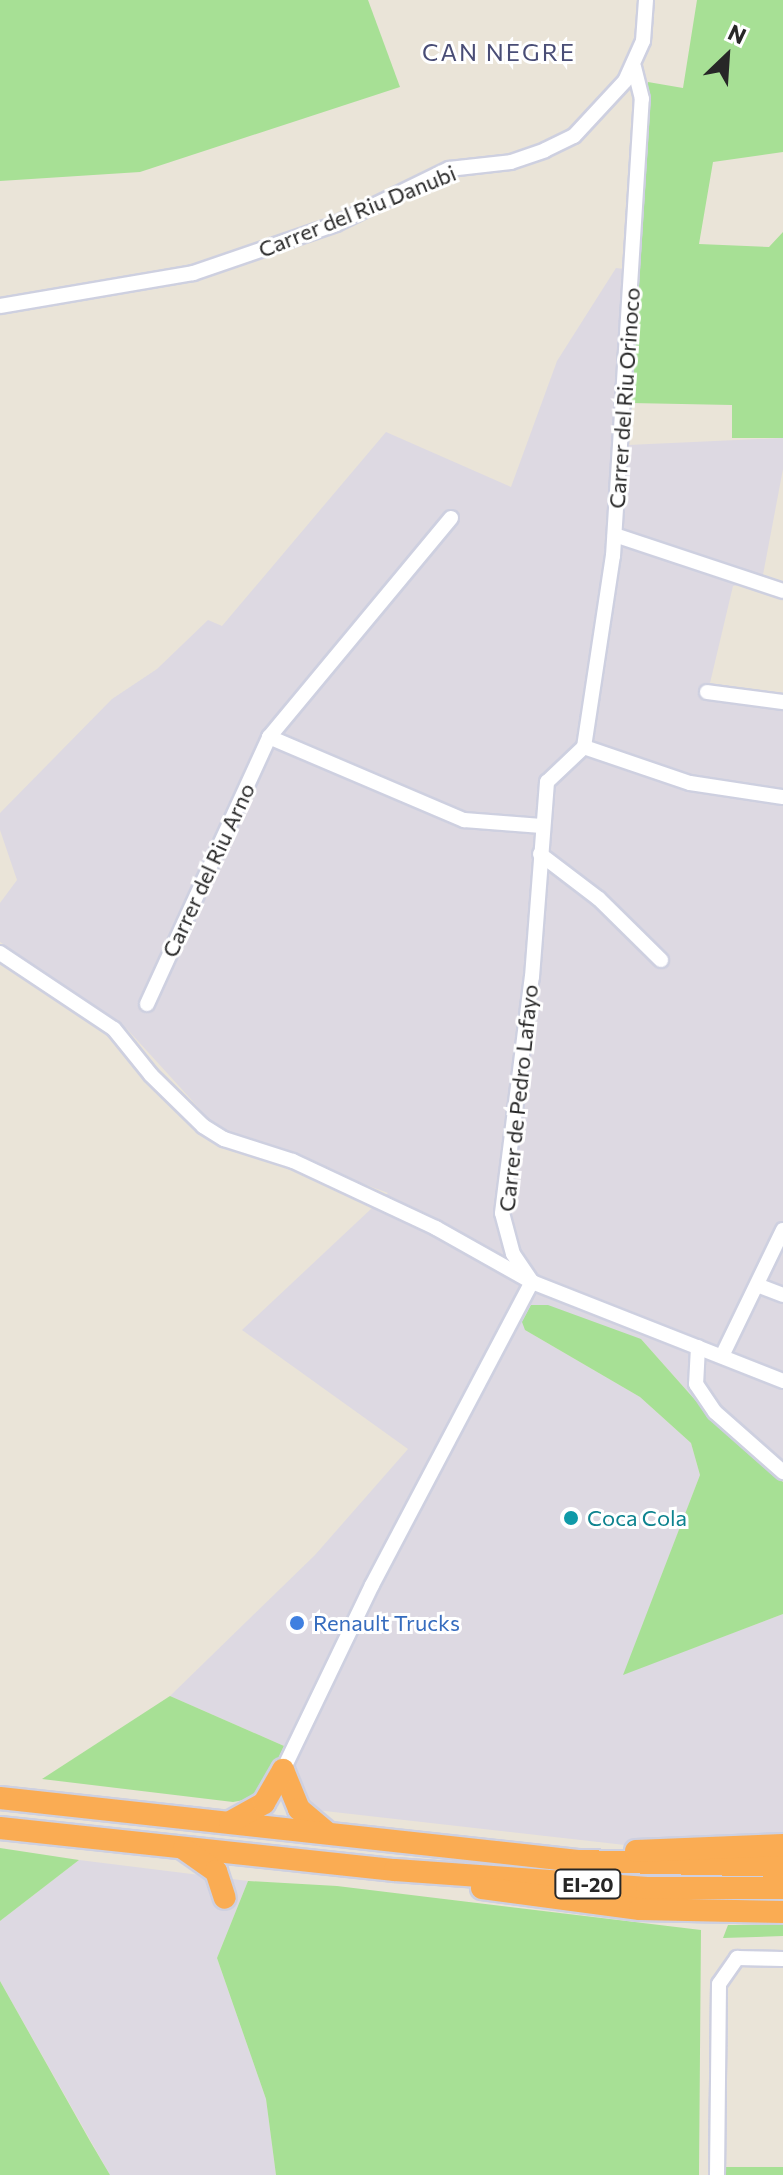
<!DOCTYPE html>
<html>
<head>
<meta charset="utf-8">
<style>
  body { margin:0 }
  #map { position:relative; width:783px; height:2175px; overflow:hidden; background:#eae4d8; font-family:Commissioner,sans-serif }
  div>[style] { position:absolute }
  .industrial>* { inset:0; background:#ddd9e2 }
  .green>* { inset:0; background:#a7e095; transform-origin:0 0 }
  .roads { filter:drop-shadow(2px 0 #ced0e0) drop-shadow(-2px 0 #ced0e0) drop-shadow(0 2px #ced0e0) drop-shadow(0 -2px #ced0e0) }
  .minor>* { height:14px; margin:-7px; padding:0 7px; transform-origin:7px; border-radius:7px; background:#fff }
  .highway>* { height:22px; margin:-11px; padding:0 11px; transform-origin:11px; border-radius:11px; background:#faac53 }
  .dots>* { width:22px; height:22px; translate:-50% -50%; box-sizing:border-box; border:4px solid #fff; border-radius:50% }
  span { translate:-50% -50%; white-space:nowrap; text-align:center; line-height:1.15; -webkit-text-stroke:6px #fff; paint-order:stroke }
  .shield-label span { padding:2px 6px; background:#fff; border:2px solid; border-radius:6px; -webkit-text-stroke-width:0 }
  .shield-label { font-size:20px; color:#272727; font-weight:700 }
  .street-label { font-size:22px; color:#272727 }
  .culture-label { font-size:22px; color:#0d838f }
  .left { translate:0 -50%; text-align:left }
  .shop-label { font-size:22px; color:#366cbe }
  .neighbourhood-label { font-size:24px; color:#494d76; letter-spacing:2px }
  .north { position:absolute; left:687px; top:16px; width:80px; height:80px; -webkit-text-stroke:6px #fff; paint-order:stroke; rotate:25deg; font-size:22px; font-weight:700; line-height:32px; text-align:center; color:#272727 }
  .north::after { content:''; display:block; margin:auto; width:28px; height:36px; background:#272727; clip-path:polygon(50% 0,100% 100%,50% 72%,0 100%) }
</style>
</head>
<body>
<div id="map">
  <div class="industrial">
    <div style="clip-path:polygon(616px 268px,641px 271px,628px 445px,783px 438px,783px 469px,762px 580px,733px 586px,710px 683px,783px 694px,783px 1463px,712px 1397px,704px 1410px,641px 1339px,525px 1330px,640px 1397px,691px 1443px,700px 1475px,624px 1674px,783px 1614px,783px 1839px,625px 1845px,316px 1810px,295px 1794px,284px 1746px,170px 1696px,315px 1555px,408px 1449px,242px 1330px,388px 1193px,218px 1129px,127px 1029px,0 942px,0 903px,17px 880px,0 830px,0 813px,112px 699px,157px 669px,208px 620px,222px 626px,386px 432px,511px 487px,557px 361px)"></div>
    <div style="clip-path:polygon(79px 1860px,248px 1881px,217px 1958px,266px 2099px,276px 2175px,110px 2175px,0 1981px,0 1921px)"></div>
  </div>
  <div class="green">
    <div style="clip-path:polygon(0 0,368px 0,400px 87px,140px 172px,0 181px)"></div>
    <div style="clip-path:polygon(697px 0,783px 0,783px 152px,713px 162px,699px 244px,769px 247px,783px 232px,783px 438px,732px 438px,732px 405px,631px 403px,648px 82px,683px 88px)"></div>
    <div style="clip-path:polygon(531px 1305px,548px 1305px,641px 1339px,704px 1410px,783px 1482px,783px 1614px,623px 1675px,700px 1475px,691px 1443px,640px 1397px,525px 1330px,522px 1322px)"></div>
    <div style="clip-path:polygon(170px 1696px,284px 1746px,260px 1797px,233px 1802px,42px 1779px)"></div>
    <div style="clip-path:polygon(0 1848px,79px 1860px,0 1921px)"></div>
    <div style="clip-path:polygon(248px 1881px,337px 1886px,701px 1930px,699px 2175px,276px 2175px,266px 2099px,217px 1958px)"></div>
    <div style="clip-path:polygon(728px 1925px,783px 1925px,783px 1936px,723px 1938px)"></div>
    <div style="clip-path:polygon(0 1981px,90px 2141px,110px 2175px,0 2175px)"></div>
    <div style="left:723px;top:2167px;width:60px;height:8px"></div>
  </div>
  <div class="roads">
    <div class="minor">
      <div style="left:0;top:306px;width:196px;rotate:-9.7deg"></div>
      <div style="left:193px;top:273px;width:151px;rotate:-18.9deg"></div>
      <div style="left:336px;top:224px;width:126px;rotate:-26deg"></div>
      <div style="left:449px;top:169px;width:62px;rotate:-6.4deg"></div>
      <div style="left:511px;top:162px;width:36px;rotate:-19deg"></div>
      <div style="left:545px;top:150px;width:32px;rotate:-26deg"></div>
      <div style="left:574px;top:136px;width:75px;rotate:-47.2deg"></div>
      <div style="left:625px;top:81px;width:44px;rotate:-65.8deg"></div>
      <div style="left:643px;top:41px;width:41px;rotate:-85.8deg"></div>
      <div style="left:451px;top:518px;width:285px;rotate:129.7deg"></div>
      <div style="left:269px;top:737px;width:212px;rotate:23.1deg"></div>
      <div style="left:464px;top:820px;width:78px;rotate:4.4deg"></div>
      <div style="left:615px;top:535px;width:177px;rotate:18.4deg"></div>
      <div style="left:707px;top:692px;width:77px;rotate:7.5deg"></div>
      <div style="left:584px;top:747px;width:112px;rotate:18.8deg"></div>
      <div style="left:690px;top:783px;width:94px;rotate:8.6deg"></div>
      <div style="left:540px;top:854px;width:74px;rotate:37.3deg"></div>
      <div style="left:599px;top:899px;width:87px;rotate:44.5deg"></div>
      <div style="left:0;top:953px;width:137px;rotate:33.7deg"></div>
      <div style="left:114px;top:1029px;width:59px;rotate:51.2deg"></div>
      <div style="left:151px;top:1075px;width:73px;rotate:44.4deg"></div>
      <div style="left:203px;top:1126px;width:25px;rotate:32deg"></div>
      <div style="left:224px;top:1139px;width:72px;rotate:17.7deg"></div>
      <div style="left:293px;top:1161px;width:158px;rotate:25.1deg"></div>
      <div style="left:436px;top:1228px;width:110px;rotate:29.4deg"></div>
      <div style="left:532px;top:1282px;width:270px;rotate:21.5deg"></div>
      <div style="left:147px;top:1004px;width:294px;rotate:-65.4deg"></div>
      <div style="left:532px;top:1282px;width:34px;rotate:-124deg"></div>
      <div style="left:513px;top:1254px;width:42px;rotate:-105deg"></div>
      <div style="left:502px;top:1213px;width:238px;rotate:-82.8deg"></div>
      <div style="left:532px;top:977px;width:196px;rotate:-85.6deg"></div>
      <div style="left:547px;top:782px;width:51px;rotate:-43.4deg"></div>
      <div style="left:584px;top:747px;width:193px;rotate:-81.4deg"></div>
      <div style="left:613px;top:556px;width:458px;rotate:-86.4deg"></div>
      <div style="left:642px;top:99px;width:33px;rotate:-104deg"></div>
      <div style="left:757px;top:1285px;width:28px;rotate:21deg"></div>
      <div style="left:698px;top:1347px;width:37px;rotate:93deg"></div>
      <div style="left:696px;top:1384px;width:34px;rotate:56deg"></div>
      <div style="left:715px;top:1412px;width:91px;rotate:41.4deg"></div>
      <div style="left:722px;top:1356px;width:140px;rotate:-64.2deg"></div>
      <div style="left:283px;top:1770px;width:205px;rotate:-64.3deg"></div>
      <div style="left:372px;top:1585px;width:343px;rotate:-62.2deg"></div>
      <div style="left:717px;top:2175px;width:191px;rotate:-89.4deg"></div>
      <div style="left:719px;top:1984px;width:32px;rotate:-55deg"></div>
      <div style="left:737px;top:1958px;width:46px;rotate:1.2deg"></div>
    </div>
    <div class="highway">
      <div style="left:283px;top:1770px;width:42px;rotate:67.7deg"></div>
      <div style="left:299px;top:1809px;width:34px;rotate:40deg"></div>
      <div style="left:0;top:1798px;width:581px;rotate:6.22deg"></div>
      <div style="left:578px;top:1861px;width:205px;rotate:1.4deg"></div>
      <div style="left:230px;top:1822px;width:39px;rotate:-29deg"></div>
      <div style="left:264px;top:1803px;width:38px;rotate:-60deg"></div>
      <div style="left:0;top:1828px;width:397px;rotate:6.1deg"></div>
      <div style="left:395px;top:1870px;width:253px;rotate:4.1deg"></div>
      <div style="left:647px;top:1888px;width:136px"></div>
      <div style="left:184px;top:1849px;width:39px;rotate:35deg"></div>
      <div style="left:216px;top:1871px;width:28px;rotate:72deg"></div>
      <div style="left:636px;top:1851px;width:147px;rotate:-2.3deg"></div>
      <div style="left:482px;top:1888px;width:159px;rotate:7.6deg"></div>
      <div style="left:640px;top:1909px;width:143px;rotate:1.2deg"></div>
    </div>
  </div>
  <div class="dots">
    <div style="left:571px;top:1518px;background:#0f9aa8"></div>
    <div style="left:297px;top:1623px;background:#3f7fe0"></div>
  </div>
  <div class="shield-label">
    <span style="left:588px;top:1884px">EI-20</span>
  </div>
  <div class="street-label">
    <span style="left:357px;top:211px;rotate:-22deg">Carrer del Riu Danubi</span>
    <span style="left:624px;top:398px;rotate:-86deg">Carrer del Riu Orinoco</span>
    <span style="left:208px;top:870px;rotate:-65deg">Carrer del Riu Arno</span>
    <span style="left:518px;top:1098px;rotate:-84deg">Carrer de Pedro Lafayo</span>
  </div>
  <div class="culture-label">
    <span class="left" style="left:587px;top:1518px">Coca Cola</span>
  </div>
  <div class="shop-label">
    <span class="left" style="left:313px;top:1623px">Renault Trucks</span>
  </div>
  <div class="neighbourhood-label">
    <span style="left:499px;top:52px">CAN NEGRE</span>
  </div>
  <div class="north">N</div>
</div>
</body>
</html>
